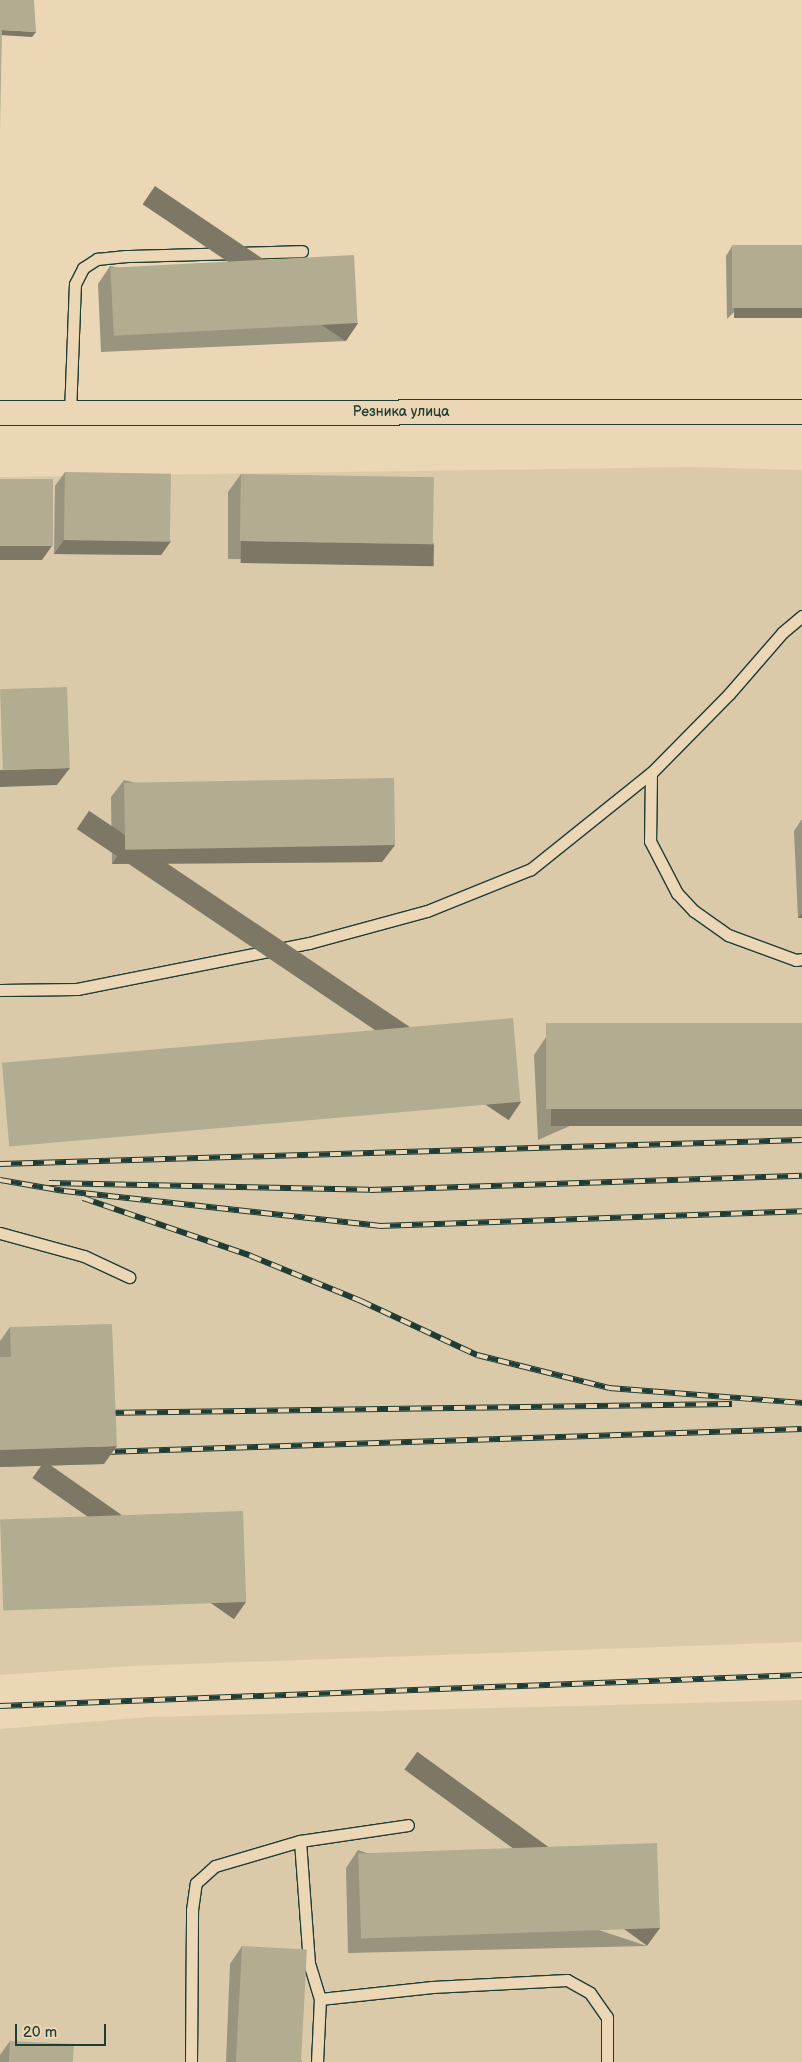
<!DOCTYPE html>
<html>
<head>
<meta charset="utf-8">
<style>
  body { margin:0 }
  #map { position:relative; width:802px; height:2062px; overflow:hidden; background:#ebd7b5; font-family:"Balsamiq Sans",sans-serif }
  div>[style] { position:absolute }
  .built>* { inset:0; background:#dacaaa }
  .roads { filter:drop-shadow(1px 0 #1f3d34) drop-shadow(-1px 0 #1f3d34) drop-shadow(0 1px #1f3d34) drop-shadow(0 -1px #1f3d34) }
  .lane>* { height:11px; margin:-5.5px; padding:0 5.5px; transform-origin:5.5px; border-radius:5.5px; background:#ebd7b5 }
  .street>* { height:24px; margin:-12px; padding:0 12px; transform-origin:12px; border-radius:12px; background:#ebd7b5 }
  .rail>* { height:5.5px; margin-top:-2.75px; transform-origin:0; background:repeating-linear-gradient(90deg,#ebd7b5 0 11px,#1f3d34 0 22px); box-sizing:border-box; border-block:1px solid #1f3d34 }
  .wall>* { inset:0; background:#99947d }
  .shaded-wall>* { inset:0; background:#7d7866; transform-origin:0 0 }
  .building>* { inset:0; background:#b2ac91; transform-origin:0 0 }
  span { translate:-50% -50%; white-space:nowrap; text-align:center; line-height:1.15; -webkit-text-stroke:4px #ebd7b5; paint-order:stroke }
  .street-label { font-size:14px; color:#1f3d34 }
  .scale { position:absolute; left:15px; top:2024px; width:91px; height:22px; box-sizing:border-box; border:2px solid #1f3d34; border-top:0; padding-left:6px; font-size:15px; line-height:18px; white-space:nowrap; color:#1f3d34; -webkit-text-stroke:4px #ebd7b5; paint-order:stroke }
</style>
</head>
<body>
<div id="map">
  <div class="built">
    <div style="clip-path:polygon(691px 467px,802px 470px,802px 1642px,133px 1666px,0 1675px,0 477px)"></div>
    <div style="clip-path:polygon(802px 1700px,802px 2062px,0 2062px,0 1729px,149px 1717px)"></div>
  </div>
  <div class="roads">
    <div class="lane">
      <div style="left:70px;top:413px;width:129px;rotate:-87.8deg"></div>
      <div style="left:75px;top:284px;width:18px;rotate:-63deg"></div>
      <div style="left:83px;top:268px;width:17px;rotate:-33deg"></div>
      <div style="left:97px;top:259px;width:29px;rotate:-6deg"></div>
      <div style="left:126px;top:256px;width:176px;rotate:-1.6deg"></div>
      <div style="left:802px;top:616px;width:26px;rotate:140deg"></div>
      <div style="left:782px;top:633px;width:81px;rotate:131deg"></div>
      <div style="left:729px;top:694px;width:111px;rotate:134.6deg"></div>
      <div style="left:651px;top:773px;width:68px;rotate:90.8deg"></div>
      <div style="left:650px;top:841px;width:59px;rotate:62.6deg"></div>
      <div style="left:677px;top:893px;width:25px;rotate:47deg"></div>
      <div style="left:694px;top:911px;width:42px;rotate:35.2deg"></div>
      <div style="left:728px;top:935px;width:72px;rotate:20.2deg"></div>
      <div style="left:796px;top:960px;width:6px;rotate:-9deg"></div>
      <div style="left:0;top:990px;width:77px;rotate:-0.7deg"></div>
      <div style="left:77px;top:989px;width:237px;rotate:-11.2deg"></div>
      <div style="left:309px;top:943px;width:122px;rotate:-15.2deg"></div>
      <div style="left:427px;top:911px;width:112px;rotate:-22deg"></div>
      <div style="left:531px;top:869px;width:154px;rotate:-38.7deg"></div>
      <div style="left:0;top:1233px;width:87px;rotate:15.3deg"></div>
      <div style="left:84px;top:1256px;width:50px;rotate:25deg"></div>
      <div style="left:300px;top:1841px;width:122px;rotate:85.8deg"></div>
      <div style="left:309px;top:1963px;width:38px;rotate:73deg"></div>
      <div style="left:320px;top:1999px;width:113px;rotate:-6.1deg"></div>
      <div style="left:432px;top:1987px;width:135px;rotate:-3deg"></div>
      <div style="left:567px;top:1980px;width:26px;rotate:29deg"></div>
      <div style="left:590px;top:1993px;width:29px;rotate:55deg"></div>
      <div style="left:607px;top:2017px;width:45px;rotate:90deg"></div>
      <div style="left:191px;top:2062px;width:152px;rotate:-89.6deg"></div>
      <div style="left:192px;top:1910px;width:27px;rotate:-82deg"></div>
      <div style="left:196px;top:1883px;width:25px;rotate:-42deg"></div>
      <div style="left:215px;top:1866px;width:89px;rotate:-16.4deg"></div>
      <div style="left:300px;top:1841px;width:109px;rotate:-8.4deg"></div>
      <div style="left:317px;top:2062px;width:63px;rotate:-87.3deg"></div>
    </div>
    <div class="street">
      <div style="left:0;top:413px;width:802px;rotate:-0.07deg"></div>
    </div>
  </div>
  <div class="rail">
    <div style="left:0;top:1164px;width:802px;rotate:-1.71deg"></div>
    <div style="left:0;top:1180px;width:65px;rotate:9.8deg"></div>
    <div style="left:64px;top:1191px;width:317px;rotate:6.3deg"></div>
    <div style="left:379px;top:1226px;width:423px;rotate:-2deg"></div>
    <div style="left:49px;top:1183px;width:321px;rotate:1.2deg"></div>
    <div style="left:370px;top:1190px;width:432px;rotate:-1.9deg"></div>
    <div style="left:83px;top:1198px;width:178px;rotate:19deg"></div>
    <div style="left:251px;top:1256px;width:119px;rotate:22.2deg"></div>
    <div style="left:361px;top:1301px;width:128px;rotate:25deg"></div>
    <div style="left:477px;top:1355px;width:136px;rotate:14deg"></div>
    <div style="left:609px;top:1388px;width:194px;rotate:4.4deg"></div>
    <div style="left:102px;top:1413px;width:630px;rotate:-0.82deg"></div>
    <div style="left:104px;top:1452px;width:698px;rotate:-1.89deg"></div>
    <div style="left:0;top:1706px;width:803px;rotate:-2.21deg"></div>
  </div>
  <div class="wall">
    <div style="clip-path:polygon(802px 245px,727px 319px,726px 256px,732px 246px)"></div>
    <div style="clip-path:polygon(110px 266px,358px 323px,346px 341px,101px 352px,98px 284px)"></div>
    <div style="clip-path:polygon(65px 472px,171px 541px,161px 555px,54px 554px,55px 486px)"></div>
    <div style="clip-path:polygon(241px 474px,434px 543px,422px 561px,228px 559px,228px 492px)"></div>
    <div style="clip-path:polygon(124px 780px,395px 845px,382px 862px,112px 864px,111px 797px)"></div>
    <div style="clip-path:polygon(802px 819px,802px 918px,798px 918px,794px 831px)"></div>
    <div style="clip-path:polygon(802px 1023px,538px 1140px,534px 1055px,546px 1037px)"></div>
    <div style="clip-path:polygon(10px 1327px,104px 1464px,0 1467px,0 1341px)"></div>
    <div style="clip-path:polygon(358px 1850px,647px 1946px,348px 1953px,346px 1868px)"></div>
    <div style="clip-path:polygon(242px 1946px,302px 2062px,226px 2062px,230px 1964px)"></div>
    <div style="clip-path:polygon(10px 2041px,73px 2062px,0 2062px,0 2055px)"></div>
  </div>
  <div class="shaded-wall">
    <div style="clip-path:polygon(2px 30px,36px 32px,32px 37px,0 35px)"></div>
    <div style="left:802px;top:308px;width:10px;height:68px;rotate:90deg"></div>
    <div style="left:358px;top:323px;width:22px;height:245px;rotate:124deg"></div>
    <div style="clip-path:polygon(64px 540px,171px 541px,161px 555px,54px 554px)"></div>
    <div style="left:241px;top:541px;width:193px;height:22px;rotate:1deg"></div>
    <div style="clip-path:polygon(0 546px,52px 546px,42px 560px,0 560px)"></div>
    <div style="clip-path:polygon(70px 768px,57px 785px,0 787px,0 770px)"></div>
    <div style="clip-path:polygon(395px 845px,382px 862px,112px 864px,124px 846px)"></div>
    <div style="clip-path:polygon(802px 913px,802px 918px,798px 918px)"></div>
    <div style="left:521px;top:1102px;width:22px;height:521px;rotate:124deg"></div>
    <div style="left:802px;top:1109px;width:17px;height:251px;rotate:90deg"></div>
    <div style="clip-path:polygon(117px 1446px,104px 1464px,0 1467px,0 1450px)"></div>
    <div style="left:246px;top:1602px;width:21px;height:246px;rotate:125deg"></div>
    <div style="left:660px;top:1928px;width:22px;height:300px;rotate:126deg"></div>
  </div>
  <div class="building">
    <div style="clip-path:polygon(0 0,34px 0,36px 32px,2px 30px,0 130px)"></div>
    <div style="left:802px;top:245px;width:63px;height:70px;rotate:90deg"></div>
    <div style="left:354px;top:255px;width:68px;height:244px;rotate:87deg"></div>
    <div style="left:65px;top:472px;width:106px;height:68px;rotate:1deg"></div>
    <div style="left:241px;top:474px;width:193px;height:67px;rotate:1deg"></div>
    <div style="left:0;top:479px;width:53px;height:67px"></div>
    <div style="left:67px;top:687px;width:81px;height:67px;rotate:88deg"></div>
    <div style="left:394px;top:778px;width:67px;height:270px;rotate:89deg"></div>
    <div style="left:513px;top:1018px;width:84px;height:513px;rotate:85deg"></div>
    <div style="left:802px;top:1023px;width:86px;height:256px;rotate:90deg"></div>
    <div style="clip-path:polygon(112px 1324px,117px 1446px,0 1450px,0 1357px,11px 1357px,10px 1327px)"></div>
    <div style="left:243px;top:1511px;width:91px;height:243px;rotate:88deg"></div>
    <div style="left:657px;top:1843px;width:85px;height:299px;rotate:88deg"></div>
    <div style="left:242px;top:1946px;width:65px;height:116px;rotate:3deg"></div>
    <div style="clip-path:polygon(10px 2041px,74px 2044px,73px 2062px,9px 2062px)"></div>
  </div>
  <div class="street-label">
    <span style="left:401px;top:412px">Резника улица</span>
  </div>
  <div class="scale">20 m</div>
</div>
</body>
</html>
